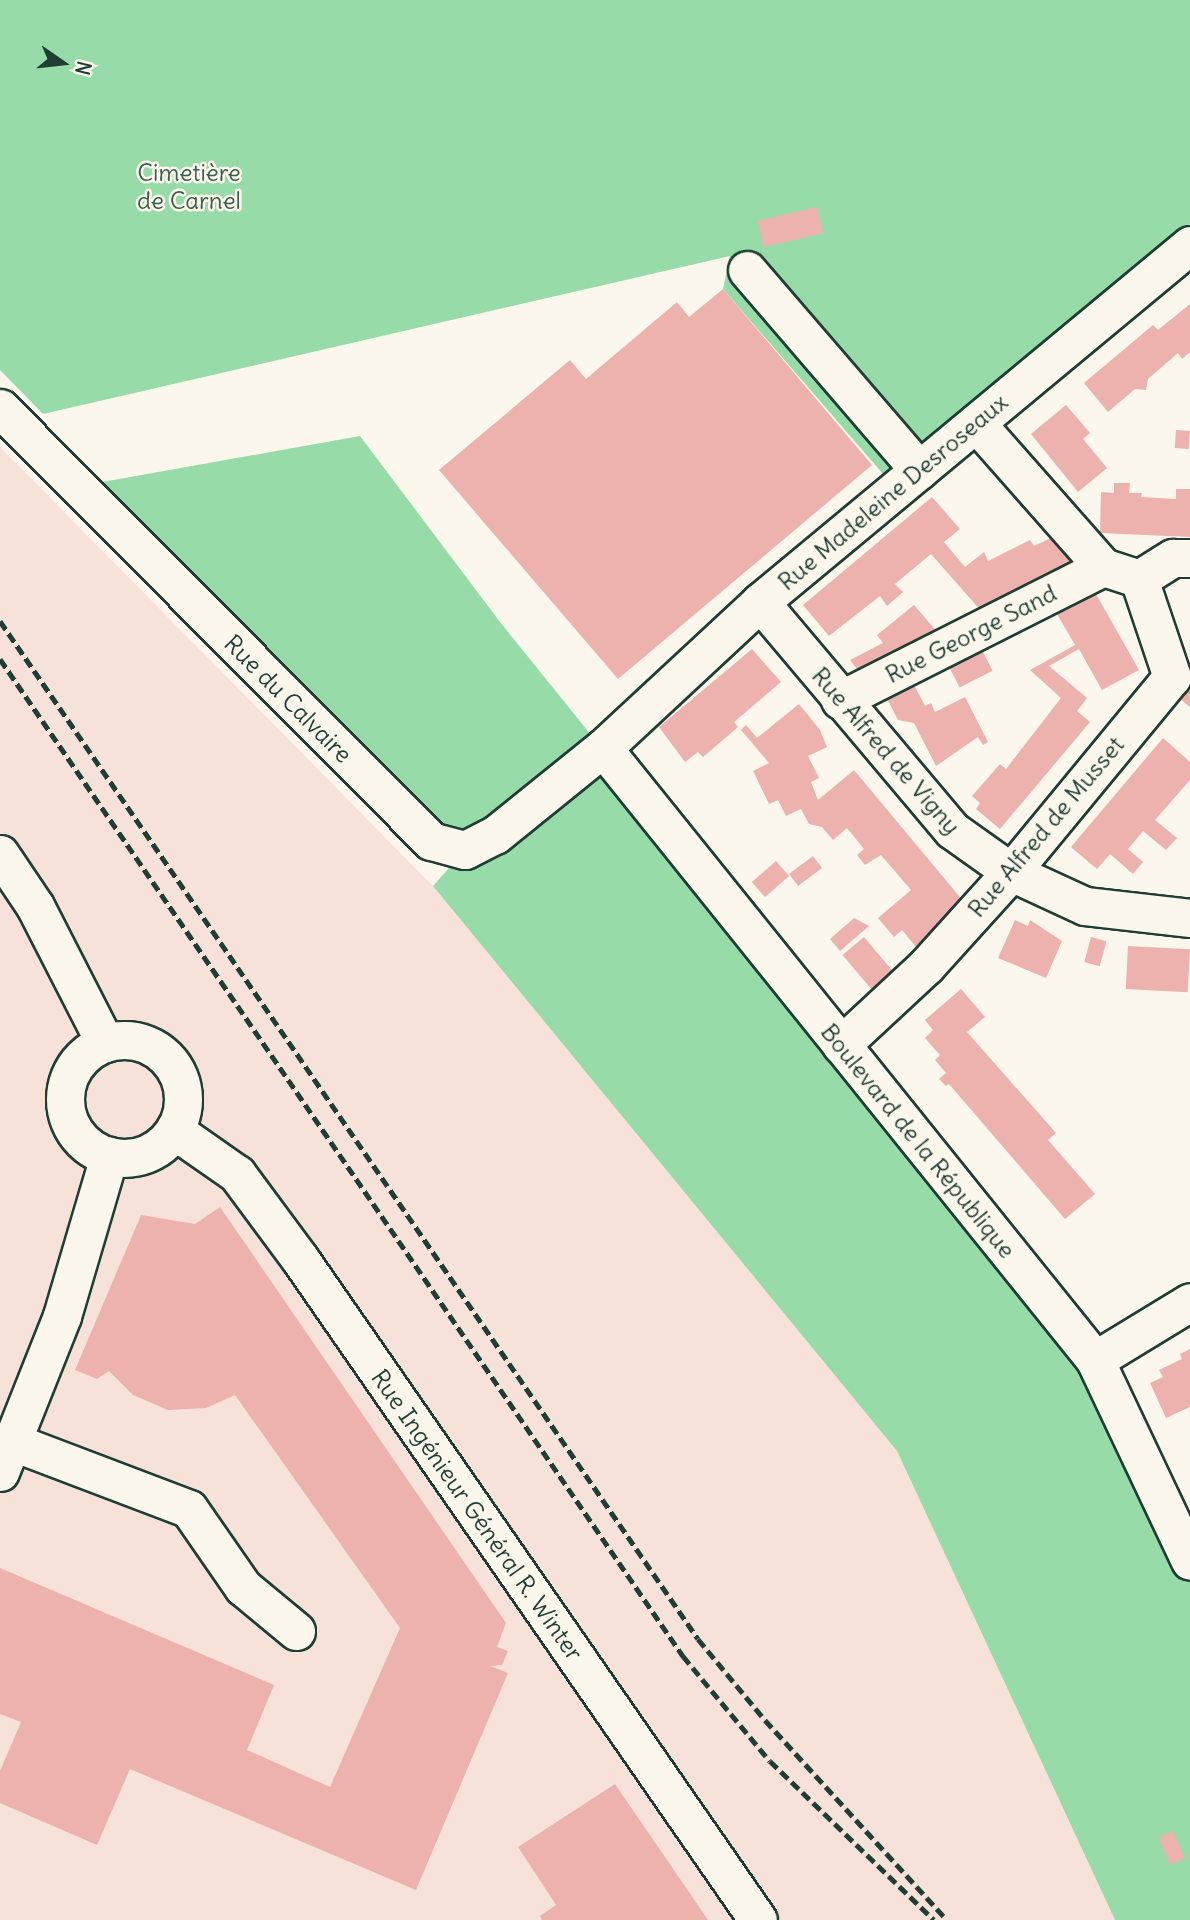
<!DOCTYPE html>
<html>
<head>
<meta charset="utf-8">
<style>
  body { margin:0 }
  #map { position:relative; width:1190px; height:1920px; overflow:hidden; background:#fbf7ec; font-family:Delius,sans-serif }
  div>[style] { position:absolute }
  .built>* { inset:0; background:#f7e2d9 }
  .green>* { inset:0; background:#97dba8 }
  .building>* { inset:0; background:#edb2ad; transform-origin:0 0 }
  .roads { filter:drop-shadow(2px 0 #1f3d34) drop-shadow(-2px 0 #1f3d34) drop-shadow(0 2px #1f3d34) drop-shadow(0 -2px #1f3d34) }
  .minor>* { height:37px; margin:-18.5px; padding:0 18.5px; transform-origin:18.5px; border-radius:18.5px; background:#fbf7ec }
  .minor>.ring { margin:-18.5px; padding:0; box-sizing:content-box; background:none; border:37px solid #fbf7ec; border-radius:50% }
  .rail>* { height:5px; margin-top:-2.5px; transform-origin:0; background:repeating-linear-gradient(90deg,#1f3d34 0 10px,transparent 0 15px) }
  span { translate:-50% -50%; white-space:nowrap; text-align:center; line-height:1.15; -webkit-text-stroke:5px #fbf7ec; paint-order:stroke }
  .park-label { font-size:24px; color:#375d4b }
  .street-label { font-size:24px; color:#1f3d34 }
  .north { position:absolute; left:28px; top:28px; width:70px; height:70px; -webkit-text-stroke:5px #fbf7ec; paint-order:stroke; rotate:104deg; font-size:19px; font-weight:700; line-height:28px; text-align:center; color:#1f3d34 }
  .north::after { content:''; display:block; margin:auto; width:24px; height:32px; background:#1f3d34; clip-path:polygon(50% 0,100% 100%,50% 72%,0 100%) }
</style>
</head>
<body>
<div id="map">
  <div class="built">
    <div style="clip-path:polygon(0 447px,433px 886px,897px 1451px,1115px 1920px,0 1920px)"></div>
  </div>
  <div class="green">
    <div style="clip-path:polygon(0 0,1190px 0,1190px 224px,976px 423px,896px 489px,723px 289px,730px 256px,43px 414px,0 370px)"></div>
    <div style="clip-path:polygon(360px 436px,500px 622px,1095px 1360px,1190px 1561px,1190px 1920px,1115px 1920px,897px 1451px,433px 886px,464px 851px,80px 486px)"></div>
  </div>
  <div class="building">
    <div style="left:817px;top:207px;width:27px;height:61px;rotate:77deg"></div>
    <div style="clip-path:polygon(723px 289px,872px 465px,618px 679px,439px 470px,570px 360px,586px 379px,677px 302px,689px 317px)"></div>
    <div style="clip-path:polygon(1190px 304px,1190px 352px,1182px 359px,1178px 353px,1148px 379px,1146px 390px,1135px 389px,1108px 412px,1084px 383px,1153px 325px,1158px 330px)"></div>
    <div style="clip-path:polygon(1066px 405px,1090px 433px,1083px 439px,1107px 468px,1078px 492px,1031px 434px)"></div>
    <div style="left:1176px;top:430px;width:14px;height:18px;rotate:4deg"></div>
    <div style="clip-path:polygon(1114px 483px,1130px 483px,1129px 493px,1142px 493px,1141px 497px,1176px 499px,1176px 489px,1190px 489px,1190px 537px,1100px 533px,1101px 492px,1114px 493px)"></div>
    <div style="clip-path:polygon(932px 497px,960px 529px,944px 542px,965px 567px,984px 552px,988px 561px,1030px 540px,1034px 546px,1055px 536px,1078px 564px,982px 612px,931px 554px,895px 584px,903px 592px,887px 606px,880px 596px,829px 636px,803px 605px)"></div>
    <div style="clip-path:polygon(1092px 587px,1139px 670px,1102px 690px,1079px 649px,1049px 666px,1087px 698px,1077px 711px,1090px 722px,1000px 829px,976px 809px,980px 803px,972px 796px,1000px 764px,1006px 769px,1061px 698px,1030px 670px,1075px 645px,1053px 607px)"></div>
    <div style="clip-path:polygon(914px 605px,939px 634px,861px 674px,850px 660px,883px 643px,877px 635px)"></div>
    <div style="left:979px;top:644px;width:30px;height:37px;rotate:63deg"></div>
    <div style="clip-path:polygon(752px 649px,781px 682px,734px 722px,738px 727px,703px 757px,698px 752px,685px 762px,659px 727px)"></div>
    <div style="clip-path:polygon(911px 679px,925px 706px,931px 703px,935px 712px,965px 697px,988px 742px,983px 745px,978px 737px,936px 766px,914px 723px,898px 720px,884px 693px)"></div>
    <div style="clip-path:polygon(1186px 683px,1190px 686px,1190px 707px,1175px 695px)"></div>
    <div style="clip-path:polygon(799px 704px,820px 730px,827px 747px,808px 756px,819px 778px,811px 782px,818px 800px,854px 770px,964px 902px,921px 953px,902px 930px,894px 937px,878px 918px,911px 890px,881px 855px,865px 865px,857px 855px,864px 849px,847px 828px,833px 840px,822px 827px,809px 824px,801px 809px,786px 816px,778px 800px,769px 804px,753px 771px,769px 763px,741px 730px,746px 725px,757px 738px)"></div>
    <div style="clip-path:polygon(1163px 738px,1190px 762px,1190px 780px,1155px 820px,1177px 838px,1166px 850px,1143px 831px,1128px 849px,1143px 862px,1133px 874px,1110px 854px,1097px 869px,1071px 847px)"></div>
    <div style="left:813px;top:856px;width:15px;height:30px;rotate:53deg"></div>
    <div style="left:776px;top:861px;width:20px;height:32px;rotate:49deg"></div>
    <div style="clip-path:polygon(854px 918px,869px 926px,840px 951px,830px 939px)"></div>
    <div style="clip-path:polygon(1015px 920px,1028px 926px,1030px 920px,1062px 941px,1046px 978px,998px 958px)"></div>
    <div style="left:864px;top:937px;width:52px;height:28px;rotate:50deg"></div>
    <div style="left:1091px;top:937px;width:16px;height:26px;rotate:15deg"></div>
    <div style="left:1128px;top:946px;width:62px;height:43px;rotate:3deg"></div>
    <div style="clip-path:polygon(961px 989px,985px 1017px,967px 1032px,1056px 1133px,1048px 1140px,1095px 1194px,1065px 1219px,949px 1084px,946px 1086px,939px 1079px,946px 1073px,935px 1060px,940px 1055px,925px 1038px,933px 1030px,925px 1020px)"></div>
    <div style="clip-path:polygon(220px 1207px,506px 1623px,497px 1647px,508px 1651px,502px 1665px,490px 1666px,508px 1673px,416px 1890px,130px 1769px,97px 1845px,0 1803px,0 1771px,21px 1722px,0 1714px,0 1568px,274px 1685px,247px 1750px,330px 1787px,400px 1628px,235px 1395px,206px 1408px,168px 1410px,133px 1395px,109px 1371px,97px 1379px,75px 1370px,141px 1215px,195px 1224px)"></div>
    <div style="clip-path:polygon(1190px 1349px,1190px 1407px,1166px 1418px,1150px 1383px,1163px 1377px,1159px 1370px,1182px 1359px,1180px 1354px)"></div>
    <div style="clip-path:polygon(615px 1784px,678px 1876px,708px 1920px,542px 1920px,540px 1916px,556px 1905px,518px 1847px)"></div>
    <div style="left:1173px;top:1831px;width:30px;height:16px;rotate:67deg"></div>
  </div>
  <div class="roads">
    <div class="minor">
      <div style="left:747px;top:270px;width:264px;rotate:49.3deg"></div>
      <div style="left:0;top:408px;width:611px;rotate:45.13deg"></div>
      <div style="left:431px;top:841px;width:35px;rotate:15deg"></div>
      <div style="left:465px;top:850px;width:34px;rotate:-27deg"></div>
      <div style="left:495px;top:835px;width:139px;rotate:-38.9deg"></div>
      <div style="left:603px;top:748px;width:214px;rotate:-42.9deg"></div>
      <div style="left:760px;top:602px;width:559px;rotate:-39.7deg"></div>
      <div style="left:976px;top:423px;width:192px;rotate:48.6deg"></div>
      <div style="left:1103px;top:567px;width:38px;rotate:18deg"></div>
      <div style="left:1139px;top:579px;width:40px;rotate:-32deg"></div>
      <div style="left:1173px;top:558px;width:17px"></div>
      <div style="left:760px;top:602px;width:298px;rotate:49.9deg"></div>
      <div style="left:952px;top:830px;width:72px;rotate:35.4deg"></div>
      <div style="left:1011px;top:872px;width:81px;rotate:24.7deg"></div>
      <div style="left:1085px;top:906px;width:106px;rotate:6.5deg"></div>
      <div style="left:840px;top:700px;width:295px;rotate:-26.8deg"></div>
      <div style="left:603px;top:748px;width:785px;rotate:51.2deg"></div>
      <div style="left:1095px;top:1360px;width:222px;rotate:64.7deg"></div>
      <div style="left:0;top:854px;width:63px;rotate:56.1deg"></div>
      <div style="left:35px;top:906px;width:154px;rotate:62.9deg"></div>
      <div class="ring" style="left:65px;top:1040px;width:81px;height:81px"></div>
      <div style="left:841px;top:1045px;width:116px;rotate:-42.9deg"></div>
      <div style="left:926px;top:966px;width:127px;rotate:-47.9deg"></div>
      <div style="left:1011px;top:872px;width:253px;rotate:-50.5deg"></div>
      <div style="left:1172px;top:677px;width:103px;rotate:-108.6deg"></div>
      <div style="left:174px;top:1130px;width:77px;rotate:34.9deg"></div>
      <div style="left:237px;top:1174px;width:106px;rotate:53.5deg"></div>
      <div style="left:300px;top:1259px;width:804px;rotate:55.28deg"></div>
      <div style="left:1095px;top:1360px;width:111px;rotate:-31.4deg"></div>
      <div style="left:13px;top:1442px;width:188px;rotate:20.8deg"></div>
      <div style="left:189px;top:1509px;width:95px;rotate:55.3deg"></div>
      <div style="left:243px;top:1587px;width:69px;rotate:39.7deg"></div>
      <div style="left:0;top:1472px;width:168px;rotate:-68.3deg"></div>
      <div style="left:62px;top:1316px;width:167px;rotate:-73.6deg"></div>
    </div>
  </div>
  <div class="rail">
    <div style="left:0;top:621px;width:1234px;rotate:55.56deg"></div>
    <div style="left:698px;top:1639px;width:105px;rotate:50.4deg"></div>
    <div style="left:765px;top:1720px;width:270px;rotate:47.7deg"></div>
    <div style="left:0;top:659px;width:1209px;rotate:55.59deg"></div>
    <div style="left:683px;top:1656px;width:136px;rotate:50.4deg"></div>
    <div style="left:770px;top:1761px;width:228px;rotate:44.1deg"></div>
  </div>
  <div class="park-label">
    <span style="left:189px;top:187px">Cimetière<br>de Carnel</span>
  </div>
  <div class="street-label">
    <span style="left:893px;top:492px;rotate:-40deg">Rue Madeleine Desroseaux</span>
    <span style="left:971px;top:634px;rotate:-27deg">Rue George Sand</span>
    <span style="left:288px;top:699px;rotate:45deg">Rue du Calvaire</span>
    <span style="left:886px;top:751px;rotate:49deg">Rue Alfred de Vigny</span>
    <span style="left:1046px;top:827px;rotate:-50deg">Rue Alfred de Musset</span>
    <span style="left:918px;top:1141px;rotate:51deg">Boulevard de la République</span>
    <span style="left:477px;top:1515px;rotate:55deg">Rue Ingénieur Général R. Winter</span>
  </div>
  <div class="north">N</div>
</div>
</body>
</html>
